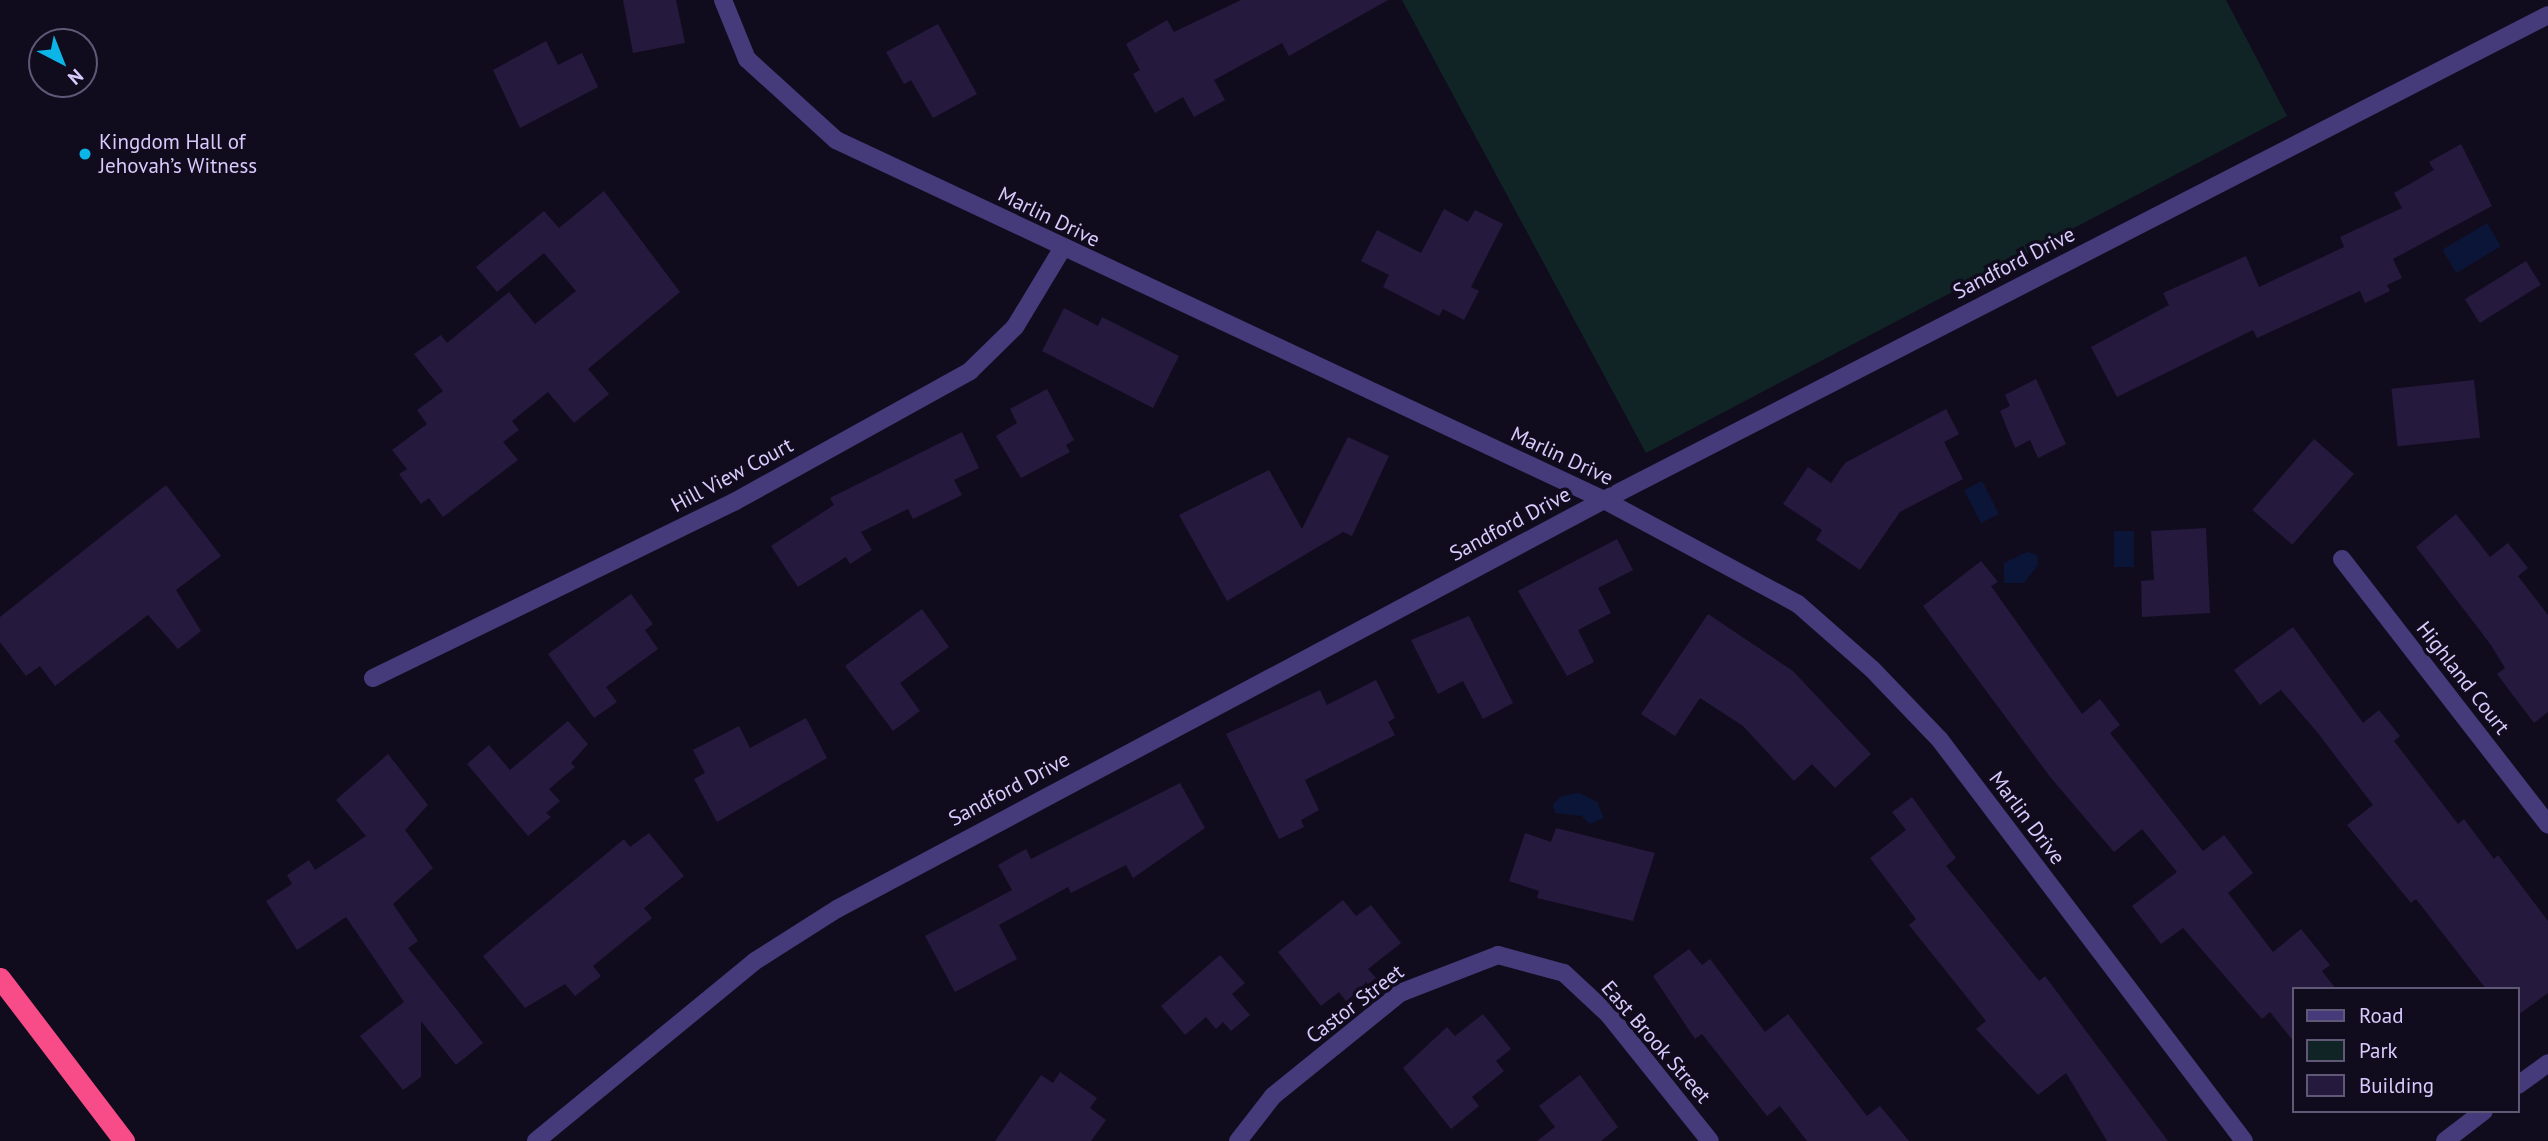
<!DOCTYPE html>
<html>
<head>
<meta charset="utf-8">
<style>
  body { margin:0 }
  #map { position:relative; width:2548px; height:1141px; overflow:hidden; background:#110c1d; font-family:"PT Sans",sans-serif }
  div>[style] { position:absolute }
  .green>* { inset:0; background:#102426 }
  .water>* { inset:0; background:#0b1537; transform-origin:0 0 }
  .building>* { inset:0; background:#25193d; transform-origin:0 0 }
  .minor>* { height:18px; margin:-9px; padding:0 9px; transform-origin:9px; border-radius:9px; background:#453a7a }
  .highway>* { height:21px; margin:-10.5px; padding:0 10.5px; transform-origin:10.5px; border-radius:10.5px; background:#f74c87 }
  .dots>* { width:19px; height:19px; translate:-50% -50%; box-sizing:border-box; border:4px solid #110c1d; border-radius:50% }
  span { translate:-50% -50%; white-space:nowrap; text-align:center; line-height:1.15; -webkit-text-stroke:7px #110c1d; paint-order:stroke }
  .poi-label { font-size:21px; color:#d7cbfd }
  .left { translate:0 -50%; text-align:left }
  .street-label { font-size:21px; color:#d7cbfd }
  .legend { position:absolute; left:2292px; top:987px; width:228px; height:126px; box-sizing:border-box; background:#110c1d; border:2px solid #605877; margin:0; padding:9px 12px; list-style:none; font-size:21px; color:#d7cbfd }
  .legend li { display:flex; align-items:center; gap:14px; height:35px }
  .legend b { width:35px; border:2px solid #605877 }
  .north { position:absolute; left:28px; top:28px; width:70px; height:70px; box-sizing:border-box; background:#110c1d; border:2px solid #605877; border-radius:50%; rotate:138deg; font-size:19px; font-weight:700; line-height:28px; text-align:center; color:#d7cbfd }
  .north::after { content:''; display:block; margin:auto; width:24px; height:32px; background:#0bb5e8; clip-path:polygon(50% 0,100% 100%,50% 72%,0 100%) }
</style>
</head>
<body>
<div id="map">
  <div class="green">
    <div style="clip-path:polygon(1402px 0,2226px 0,2287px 116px,1646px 453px)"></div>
  </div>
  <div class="water">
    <div style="left:2487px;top:223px;width:27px;height:52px;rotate:59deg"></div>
    <div style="left:1982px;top:481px;width:37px;height:20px;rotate:63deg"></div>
    <div style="left:2114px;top:531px;width:20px;height:36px"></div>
    <div style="clip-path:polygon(2027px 552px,2037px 555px,2038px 565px,2024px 583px,2004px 583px,2004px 563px)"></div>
    <div style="clip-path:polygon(1579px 793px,1597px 802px,1604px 818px,1589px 824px,1582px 816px,1555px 813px,1553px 804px,1562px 796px)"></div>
  </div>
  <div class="building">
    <div style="clip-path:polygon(623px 0,676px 0,685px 43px,633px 53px)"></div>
    <div style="clip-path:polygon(1241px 0,1388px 0,1289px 56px,1282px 43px,1214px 80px,1225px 100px,1194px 117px,1183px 97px,1155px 113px,1133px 74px,1140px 70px,1126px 44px,1167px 20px,1174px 32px)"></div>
    <div style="clip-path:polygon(938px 24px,977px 94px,933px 118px,911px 80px,904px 84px,886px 52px)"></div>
    <div style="clip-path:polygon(546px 41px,558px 65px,582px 53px,598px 87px,520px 128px,493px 70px)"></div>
    <div style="clip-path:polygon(2461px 144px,2492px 206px,2393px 259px,2402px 278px,2387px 285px,2390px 291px,2365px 303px,2360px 291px,2257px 338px,2253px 330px,2117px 397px,2091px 347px,2169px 305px,2163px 293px,2246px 256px,2259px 287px,2344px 247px,2340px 237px,2402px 208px,2394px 193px,2434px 170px,2429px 162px)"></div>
    <div style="clip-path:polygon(604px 191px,680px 292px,588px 369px,609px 394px,574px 423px,548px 392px,512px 421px,519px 430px,503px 442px,518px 460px,443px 517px,429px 498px,421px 504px,399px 474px,407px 469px,392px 450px,427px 424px,417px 410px,443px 391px,414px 354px,441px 335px,447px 343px,509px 292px,535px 324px,576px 291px,544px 253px,497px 292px,476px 267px,544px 211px,559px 228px)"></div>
    <div style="clip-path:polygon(1444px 209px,1468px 222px,1475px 210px,1503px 224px,1471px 287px,1479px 291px,1464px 320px,1443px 309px,1439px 316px,1383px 287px,1389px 275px,1361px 261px,1377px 230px,1421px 253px)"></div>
    <div style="left:2526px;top:261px;width:28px;height:72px;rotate:58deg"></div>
    <div style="clip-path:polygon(1064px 308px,1098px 326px,1102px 317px,1179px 356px,1153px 408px,1042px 351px)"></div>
    <div style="clip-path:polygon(2036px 379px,2066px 444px,2038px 458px,2030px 440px,2015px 448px,2000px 411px,2010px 406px,2005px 395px)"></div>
    <div style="left:2474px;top:380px;width:58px;height:83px;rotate:84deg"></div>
    <div style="clip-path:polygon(1047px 389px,1074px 440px,1066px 445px,1070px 452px,1021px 478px,996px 436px,1017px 423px,1010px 409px)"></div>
    <div style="clip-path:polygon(1946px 409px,1959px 434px,1944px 442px,1963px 479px,1900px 512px,1860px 570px,1816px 540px,1822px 530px,1783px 504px,1808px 467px,1831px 483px,1845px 463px)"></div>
    <div style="clip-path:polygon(962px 432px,979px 468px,954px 480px,962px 495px,913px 519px,908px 509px,861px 532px,872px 550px,850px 564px,846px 557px,798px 587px,771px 546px,834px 505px,830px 498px)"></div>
    <div style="clip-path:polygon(1348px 437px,1389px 456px,1352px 536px,1343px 532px,1227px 601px,1179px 515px,1269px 470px,1302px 529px)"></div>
    <div style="left:2314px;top:439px;width:53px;height:94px;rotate:41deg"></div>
    <div style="clip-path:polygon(166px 485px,221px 556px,176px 590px,201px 631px,178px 649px,148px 615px,55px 686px,40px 666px,26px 676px,0 642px,0 617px)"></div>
    <div style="clip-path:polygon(2456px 514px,2490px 557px,2508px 543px,2528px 568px,2518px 576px,2548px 615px,2548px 712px,2534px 723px,2497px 674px,2505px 668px,2491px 645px,2416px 547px)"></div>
    <div style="clip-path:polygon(2206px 528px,2210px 613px,2142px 617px,2141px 581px,2154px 580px,2151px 531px)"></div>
    <div style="clip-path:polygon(1617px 539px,1633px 570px,1598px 588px,1611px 613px,1578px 630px,1594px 662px,1567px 676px,1518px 591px)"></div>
    <div style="clip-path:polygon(1981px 561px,1998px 582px,1991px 586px,2082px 714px,2100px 699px,2120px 725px,2110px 733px,2203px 851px,2224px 835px,2253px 873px,2228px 893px,2273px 952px,2301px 929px,2330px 965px,2322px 971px,2336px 989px,2294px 989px,2294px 1042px,2270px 1012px,2262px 1019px,2183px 928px,2161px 944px,2132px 906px,2177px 872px,2142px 829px,2114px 852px,2051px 778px,1923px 606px)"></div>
    <div style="clip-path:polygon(631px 594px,653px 624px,645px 630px,658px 649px,606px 687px,617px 702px,594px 718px,548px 654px)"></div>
    <div style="clip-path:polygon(922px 609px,949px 647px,900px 683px,920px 711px,893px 731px,845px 666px)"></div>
    <div style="clip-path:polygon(1708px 614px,1793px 671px,1871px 754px,1835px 788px,1812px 764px,1794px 781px,1743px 726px,1700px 698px,1675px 736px,1641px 714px)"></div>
    <div style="clip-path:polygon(1469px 616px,1513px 703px,1483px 719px,1463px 681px,1438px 694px,1411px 640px)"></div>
    <div style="clip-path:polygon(2293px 627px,2363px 723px,2379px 710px,2400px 736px,2394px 741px,2458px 824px,2464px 819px,2494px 859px,2498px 855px,2548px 921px,2548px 993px,2518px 1015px,2518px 989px,2486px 989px,2416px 899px,2411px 903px,2347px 825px,2373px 805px,2317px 732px,2281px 690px,2260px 705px,2234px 670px)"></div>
    <div style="clip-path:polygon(1376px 680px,1395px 718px,1388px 722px,1395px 735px,1305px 780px,1319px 810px,1301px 820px,1304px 827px,1279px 839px,1226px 734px,1320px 690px,1327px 705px)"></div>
    <div style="clip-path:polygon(806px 718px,827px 758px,717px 822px,694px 779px,705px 773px,693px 750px,739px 726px,750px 748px)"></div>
    <div style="clip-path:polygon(568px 721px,588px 744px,571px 763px,575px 767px,549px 789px,560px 801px,546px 813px,551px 817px,528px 836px,467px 764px,489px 745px,510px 770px)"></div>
    <div style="clip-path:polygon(388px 754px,428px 805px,405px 830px,433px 868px,393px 904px,418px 941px,408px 948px,483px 1043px,456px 1065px,421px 1021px,421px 1077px,403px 1090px,360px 1036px,404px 1002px,346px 917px,297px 950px,266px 901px,292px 884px,287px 875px,309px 860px,315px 870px,366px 836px,336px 800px)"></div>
    <div style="clip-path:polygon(1180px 783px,1205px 828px,1133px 878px,1126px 865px,1071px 893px,1068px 887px,999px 925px,1017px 959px,955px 992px,925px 936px,1012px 890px,998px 865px,1026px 849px,1031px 859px)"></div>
    <div style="clip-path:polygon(1912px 797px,1956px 858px,1946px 866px,2039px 981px,2045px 976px,2168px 1141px,2107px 1141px,2066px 1073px,2038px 1095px,1976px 1029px,1986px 1021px,1909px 925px,1916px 919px,1870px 858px,1906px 830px,1892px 812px)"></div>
    <div style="clip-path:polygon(1556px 828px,1655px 853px,1633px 921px,1537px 898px,1539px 891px,1509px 881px,1525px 833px,1551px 842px)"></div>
    <div style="clip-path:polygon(649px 833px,684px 876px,644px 908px,652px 918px,593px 966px,601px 976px,575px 996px,565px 984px,525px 1008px,483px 956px,624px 839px,630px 847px)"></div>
    <div style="clip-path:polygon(1343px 900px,1356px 916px,1371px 905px,1401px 943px,1368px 969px,1376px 978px,1346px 1001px,1339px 992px,1321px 1006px,1278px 952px)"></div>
    <div style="clip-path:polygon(1689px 949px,1702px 965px,1710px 959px,1765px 1032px,1788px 1014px,1867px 1116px,1880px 1106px,1909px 1141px,1807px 1141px,1780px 1106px,1767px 1116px,1702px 1034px,1695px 1039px,1653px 976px)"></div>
    <div style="clip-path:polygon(1220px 955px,1245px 983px,1232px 994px,1250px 1015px,1231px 1031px,1223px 1022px,1216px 1029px,1206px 1017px,1185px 1035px,1161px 1006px)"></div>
    <div style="clip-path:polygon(1483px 1014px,1511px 1049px,1496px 1061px,1504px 1071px,1472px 1097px,1479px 1106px,1451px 1129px,1403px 1068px,1447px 1027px,1455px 1036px)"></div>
    <div style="clip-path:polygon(1060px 1072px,1097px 1098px,1090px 1108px,1106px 1120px,1091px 1141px,995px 1141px,1041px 1075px,1053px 1083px)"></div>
    <div style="clip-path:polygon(1580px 1075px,1618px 1127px,1601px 1141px,1537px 1141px,1555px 1127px,1539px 1106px)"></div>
  </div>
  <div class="minor">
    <div style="left:723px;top:0;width:64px;rotate:67.9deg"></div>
    <div style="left:747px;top:59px;width:120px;rotate:42.3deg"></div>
    <div style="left:836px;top:140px;width:848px;rotate:25.11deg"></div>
    <div style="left:1604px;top:500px;width:220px;rotate:28.2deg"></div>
    <div style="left:1798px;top:604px;width:98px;rotate:41.3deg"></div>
    <div style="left:1872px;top:669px;width:98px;rotate:46.2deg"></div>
    <div style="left:1940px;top:740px;width:503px;rotate:52.83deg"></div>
    <div style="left:2342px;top:559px;width:336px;rotate:52.2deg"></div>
    <div style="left:373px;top:678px;width:402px;rotate:-26deg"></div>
    <div style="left:734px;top:502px;width:270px;rotate:-29deg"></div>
    <div style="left:970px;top:371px;width:63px;rotate:-44.4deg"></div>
    <div style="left:1015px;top:327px;width:91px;rotate:-58.9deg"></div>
    <div style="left:2518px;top:1085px;width:37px;rotate:-36deg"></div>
    <div style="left:536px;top:1141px;width:283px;rotate:-39.4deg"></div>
    <div style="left:755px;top:961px;width:97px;rotate:-32.4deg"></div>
    <div style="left:837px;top:909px;width:869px;rotate:-28.07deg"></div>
    <div style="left:1604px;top:500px;width:1061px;rotate:-27.19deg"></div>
    <div style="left:1238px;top:1141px;width:57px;rotate:-52.1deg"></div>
    <div style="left:1273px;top:1096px;width:164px;rotate:-39deg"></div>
    <div style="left:1400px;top:993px;width:105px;rotate:-21.2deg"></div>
    <div style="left:1498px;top:955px;width:68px;rotate:15.3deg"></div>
    <div style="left:1564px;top:973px;width:62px;rotate:43deg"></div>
    <div style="left:1609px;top:1015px;width:161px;rotate:51.3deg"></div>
    <div style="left:2445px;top:1141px;width:49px;rotate:-37.6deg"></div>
  </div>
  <div class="highway">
    <div style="left:0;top:978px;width:205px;rotate:52.7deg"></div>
  </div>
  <div class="dots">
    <div style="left:85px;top:154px;background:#0bb5e8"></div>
  </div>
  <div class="poi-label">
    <span class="left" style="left:99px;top:154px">Kingdom Hall of<br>Jehovah’s Witness</span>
  </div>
  <div class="street-label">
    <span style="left:1049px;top:217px;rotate:26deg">Marlin Drive</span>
    <span style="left:2014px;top:263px;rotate:-27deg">Sandford Drive</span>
    <span style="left:1562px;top:456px;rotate:25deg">Marlin Drive</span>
    <span style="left:732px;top:475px;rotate:-28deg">Hill View Court</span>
    <span style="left:1510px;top:524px;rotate:-28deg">Sandford Drive</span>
    <span style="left:2463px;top:678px;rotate:52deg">Highland Court</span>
    <span style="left:1009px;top:789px;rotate:-28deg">Sandford Drive</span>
    <span style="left:2027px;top:818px;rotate:53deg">Marlin Drive</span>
    <span style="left:1355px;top:1004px;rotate:-37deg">Castor Street</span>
    <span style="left:1656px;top:1042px;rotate:49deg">East Brook Street</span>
  </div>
  <ul class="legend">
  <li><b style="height:9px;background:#453a7a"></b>Road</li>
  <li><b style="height:19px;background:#102426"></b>Park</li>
  <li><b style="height:19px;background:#25193d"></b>Building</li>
  </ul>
  <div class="north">N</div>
</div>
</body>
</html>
